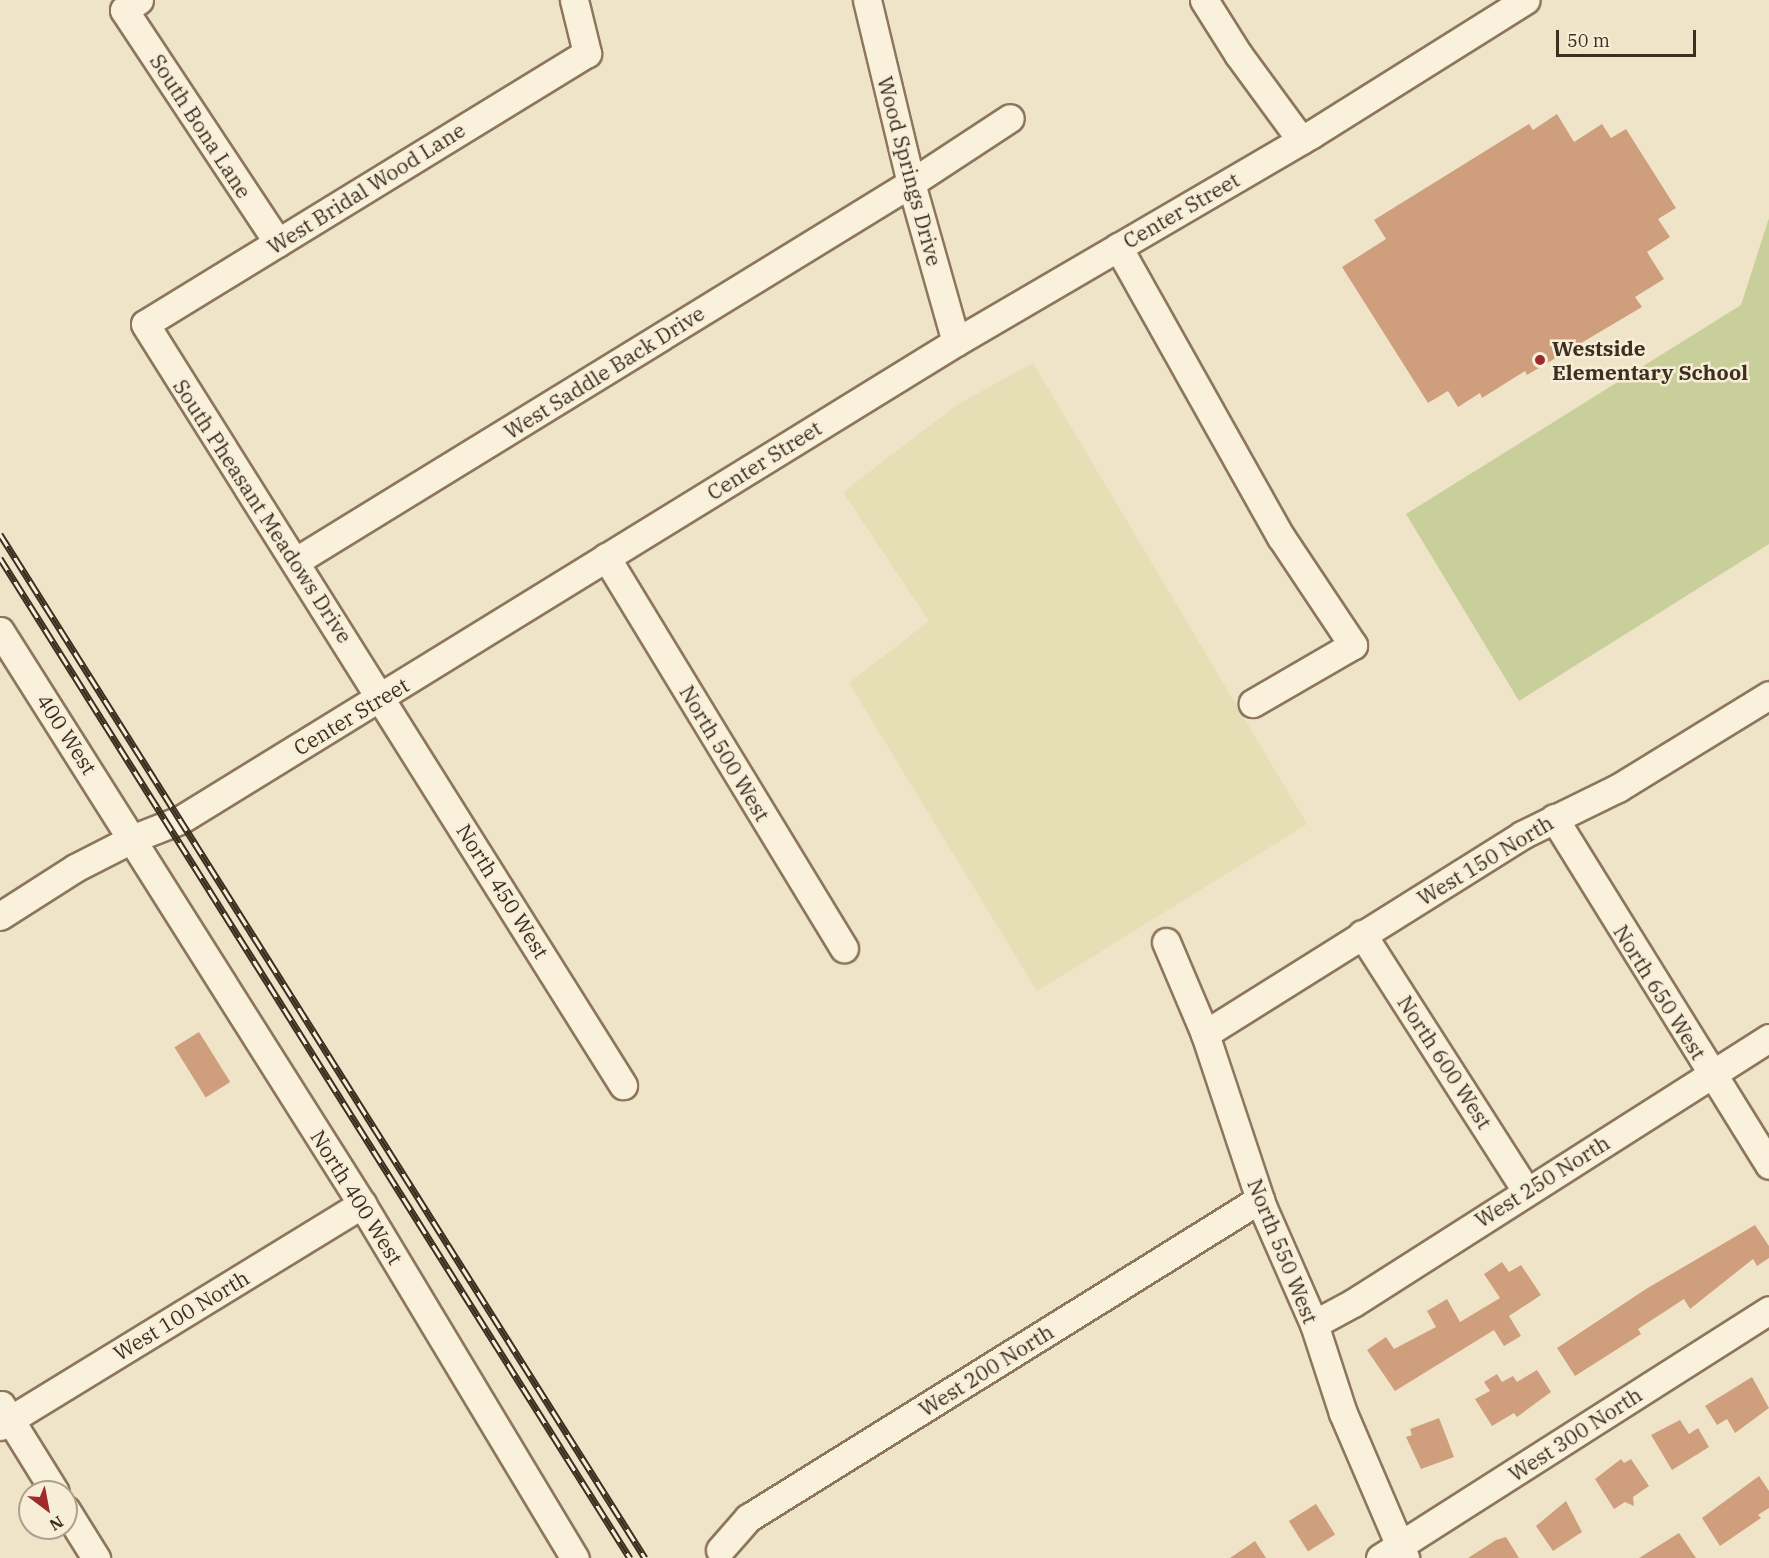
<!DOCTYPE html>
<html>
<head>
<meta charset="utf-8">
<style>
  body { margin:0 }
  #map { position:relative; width:1769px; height:1558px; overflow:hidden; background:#f0e4c8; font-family:"IBM Plex Serif",serif }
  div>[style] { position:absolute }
  .farmland>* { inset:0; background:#e6deb5 }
  .green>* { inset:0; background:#c9cf9b }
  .building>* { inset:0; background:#cf9f7d; transform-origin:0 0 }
  .roads { filter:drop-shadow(2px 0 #8d765c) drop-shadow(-2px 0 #8d765c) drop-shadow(0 2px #8d765c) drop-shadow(0 -2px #8d765c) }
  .minor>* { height:27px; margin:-13.5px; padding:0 13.5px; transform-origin:13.5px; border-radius:13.5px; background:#faf1dc }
  .rail>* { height:7px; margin-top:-3.5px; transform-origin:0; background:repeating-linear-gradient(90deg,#f7eed8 0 14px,#3d2e20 0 28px); box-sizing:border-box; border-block:2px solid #3d2e20 }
  .dots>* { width:16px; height:16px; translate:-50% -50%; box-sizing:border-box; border:3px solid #f7eed8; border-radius:50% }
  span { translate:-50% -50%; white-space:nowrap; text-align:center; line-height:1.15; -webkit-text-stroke:5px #f7eed8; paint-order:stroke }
  .street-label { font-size:21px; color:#3d2e20 }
  .poi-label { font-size:21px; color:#3d2e20; font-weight:700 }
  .left { translate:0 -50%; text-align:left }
  .north { position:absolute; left:18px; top:1480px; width:60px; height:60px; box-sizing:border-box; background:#f7eed8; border:2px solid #ada18e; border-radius:50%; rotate:148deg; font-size:16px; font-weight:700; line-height:24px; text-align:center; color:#3d2e20 }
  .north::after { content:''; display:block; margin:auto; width:21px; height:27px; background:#9e2a2b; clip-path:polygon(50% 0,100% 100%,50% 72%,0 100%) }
  .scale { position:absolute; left:1556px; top:30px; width:140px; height:27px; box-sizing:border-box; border:3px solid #3d2e20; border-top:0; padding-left:8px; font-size:18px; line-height:21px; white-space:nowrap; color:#3d2e20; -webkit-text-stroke:4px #f7eed8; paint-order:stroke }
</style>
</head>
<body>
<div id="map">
  <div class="farmland">
    <div style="clip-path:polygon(1033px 363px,1307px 824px,1037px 991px,849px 683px,929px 621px,843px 492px,957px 405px)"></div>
  </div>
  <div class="green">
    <div style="clip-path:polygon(1769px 218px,1769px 544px,1519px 701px,1406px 514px,1741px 305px)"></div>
  </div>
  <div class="building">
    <div style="clip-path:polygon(1557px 114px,1574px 142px,1602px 124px,1611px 138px,1626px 129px,1676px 208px,1658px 219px,1670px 237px,1647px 252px,1664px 279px,1635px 297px,1642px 307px,1527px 375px,1525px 371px,1482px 398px,1480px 393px,1458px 407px,1448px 391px,1428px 403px,1342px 267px,1386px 239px,1374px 220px,1529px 124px,1533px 130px)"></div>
    <div style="left:199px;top:1032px;width:59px;height:29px;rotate:58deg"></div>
    <div style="clip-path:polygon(1755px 1225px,1769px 1246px,1769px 1258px,1757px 1266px,1753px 1259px,1690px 1309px,1684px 1299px,1638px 1329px,1641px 1334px,1575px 1376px,1557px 1348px,1646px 1289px)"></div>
    <div style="clip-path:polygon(1502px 1262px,1509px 1272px,1521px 1265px,1541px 1295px,1509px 1316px,1521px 1336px,1504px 1346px,1494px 1330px,1395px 1391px,1367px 1350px,1386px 1337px,1394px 1349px,1436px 1327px,1427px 1311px,1447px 1299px,1460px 1322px,1500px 1298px,1484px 1274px)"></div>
    <div style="clip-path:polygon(1537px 1370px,1551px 1392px,1517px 1417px,1514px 1413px,1492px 1426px,1475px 1399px,1490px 1391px,1484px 1382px,1497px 1374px,1502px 1382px,1513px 1376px,1517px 1382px)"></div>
    <div style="clip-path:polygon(1752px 1377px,1769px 1408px,1735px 1433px,1727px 1419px,1717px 1425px,1705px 1406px)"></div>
    <div style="clip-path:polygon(1439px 1418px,1454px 1457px,1421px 1469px,1406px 1437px,1412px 1435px,1410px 1429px)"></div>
    <div style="clip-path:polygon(1680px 1420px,1689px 1434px,1698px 1428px,1709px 1447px,1672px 1470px,1651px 1435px)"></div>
    <div style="clip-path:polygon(1621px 1459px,1624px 1463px,1631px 1459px,1649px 1486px,1633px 1497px,1634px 1506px,1625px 1502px,1614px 1509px,1595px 1479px)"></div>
    <div style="clip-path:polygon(1759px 1476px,1769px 1491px,1769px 1508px,1758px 1515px,1761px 1518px,1720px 1546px,1702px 1518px)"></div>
    <div style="clip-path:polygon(1566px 1501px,1582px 1532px,1553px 1551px,1536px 1526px)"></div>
    <div style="left:1316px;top:1504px;width:36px;height:32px;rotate:58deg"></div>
    <div style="clip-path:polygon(1679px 1533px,1696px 1558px,1639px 1558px)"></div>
    <div style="clip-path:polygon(1506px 1537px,1519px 1558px,1468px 1558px,1496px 1540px)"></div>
    <div style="clip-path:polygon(1255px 1541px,1266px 1558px,1230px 1558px)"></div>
  </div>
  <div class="roads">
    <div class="minor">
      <div style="left:139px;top:0;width:18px;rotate:146deg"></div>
      <div style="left:124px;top:10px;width:279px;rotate:56.5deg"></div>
      <div style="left:574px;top:0;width:55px;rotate:76.2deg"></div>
      <div style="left:587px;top:53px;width:518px;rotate:148.49deg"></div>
      <div style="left:145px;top:324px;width:899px;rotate:57.87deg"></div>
      <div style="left:867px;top:0;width:188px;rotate:76.5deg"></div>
      <div style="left:911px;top:183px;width:165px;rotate:74.2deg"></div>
      <div style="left:1204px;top:0;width:64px;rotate:57.8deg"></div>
      <div style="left:1238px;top:54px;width:107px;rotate:53.8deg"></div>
      <div style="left:1118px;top:247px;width:333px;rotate:60.7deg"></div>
      <div style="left:1281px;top:537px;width:130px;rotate:56.3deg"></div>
      <div style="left:1353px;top:645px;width:116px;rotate:149.9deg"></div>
      <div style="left:606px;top:557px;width:458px;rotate:58.7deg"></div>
      <div style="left:296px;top:561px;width:722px;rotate:-31.58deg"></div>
      <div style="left:911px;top:183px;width:118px;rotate:-33.3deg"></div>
      <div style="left:0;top:631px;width:678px;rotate:57.72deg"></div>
      <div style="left:362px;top:1204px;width:413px;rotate:59deg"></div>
      <div style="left:1554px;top:818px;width:408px;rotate:58.2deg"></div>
      <div style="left:0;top:916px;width:89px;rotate:-32.6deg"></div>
      <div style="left:75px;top:868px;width:66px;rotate:-27deg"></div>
      <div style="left:134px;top:838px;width:49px;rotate:-21.4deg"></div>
      <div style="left:180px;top:820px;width:911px;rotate:-31.63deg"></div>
      <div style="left:956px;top:342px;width:412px;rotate:-30.3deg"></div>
      <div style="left:1312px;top:134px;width:252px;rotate:-32.1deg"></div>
      <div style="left:1362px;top:934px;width:304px;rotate:57.4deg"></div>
      <div style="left:1166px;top:942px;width:100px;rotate:67deg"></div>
      <div style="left:1205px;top:1034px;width:183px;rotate:71.6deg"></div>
      <div style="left:1263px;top:1208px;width:127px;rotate:66.3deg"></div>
      <div style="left:1314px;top:1324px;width:94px;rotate:72deg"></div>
      <div style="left:1343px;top:1413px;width:158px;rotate:66.8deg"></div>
      <div style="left:1205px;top:1034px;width:374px;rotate:-32.1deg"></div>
      <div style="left:1522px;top:835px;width:107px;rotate:-26.1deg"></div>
      <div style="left:1618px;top:788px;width:177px;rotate:-31.6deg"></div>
      <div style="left:1314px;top:1324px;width:44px;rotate:-28.3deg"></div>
      <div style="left:1353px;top:1303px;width:493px;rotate:-32.5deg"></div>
      <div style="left:1px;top:1405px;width:102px;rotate:58.2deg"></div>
      <div style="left:0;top:1426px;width:425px;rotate:-31.5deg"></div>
      <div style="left:66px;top:1510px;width:57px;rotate:58deg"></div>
      <div style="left:720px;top:1550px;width:43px;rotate:-48.8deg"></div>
      <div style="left:748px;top:1518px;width:603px;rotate:-31.92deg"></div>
      <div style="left:1380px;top:1558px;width:461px;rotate:-32.5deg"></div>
    </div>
  </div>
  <div class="rail">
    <div style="left:0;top:534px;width:1210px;rotate:57.79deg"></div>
    <div style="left:0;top:558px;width:1182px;rotate:57.79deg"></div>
  </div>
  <div class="dots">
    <div style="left:1540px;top:360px;background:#9e2a2b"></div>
  </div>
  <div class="street-label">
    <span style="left:201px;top:126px;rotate:57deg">South Bona Lane</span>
    <span style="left:910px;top:171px;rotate:75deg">Wood Springs Drive</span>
    <span style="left:366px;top:188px;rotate:-32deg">West Bridal Wood Lane</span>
    <span style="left:1181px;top:210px;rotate:-30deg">Center Street</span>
    <span style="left:604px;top:372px;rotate:-32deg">West Saddle Back Drive</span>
    <span style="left:764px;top:460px;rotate:-32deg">Center Street</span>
    <span style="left:263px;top:511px;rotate:57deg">South Pheasant Meadows Drive</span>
    <span style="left:351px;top:716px;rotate:-31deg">Center Street</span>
    <span style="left:67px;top:734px;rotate:57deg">400 West</span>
    <span style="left:725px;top:753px;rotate:59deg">North 500 West</span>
    <span style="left:1485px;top:860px;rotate:-31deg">West 150 North</span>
    <span style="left:503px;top:891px;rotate:58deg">North 450 West</span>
    <span style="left:1660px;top:992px;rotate:58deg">North 650 West</span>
    <span style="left:1445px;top:1062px;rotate:57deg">North 600 West</span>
    <span style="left:1542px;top:1181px;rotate:-32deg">West 250 North</span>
    <span style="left:357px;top:1197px;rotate:58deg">North 400 West</span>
    <span style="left:1283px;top:1251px;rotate:68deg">North 550 West</span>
    <span style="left:181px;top:1315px;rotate:-31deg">West 100 North</span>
    <span style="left:986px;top:1370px;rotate:-32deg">West 200 North</span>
    <span style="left:1575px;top:1434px;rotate:-33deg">West 300 North</span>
  </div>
  <div class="poi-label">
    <span class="left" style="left:1552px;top:360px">Westside<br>Elementary School</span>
  </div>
  <div class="north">N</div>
  <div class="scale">50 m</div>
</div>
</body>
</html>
